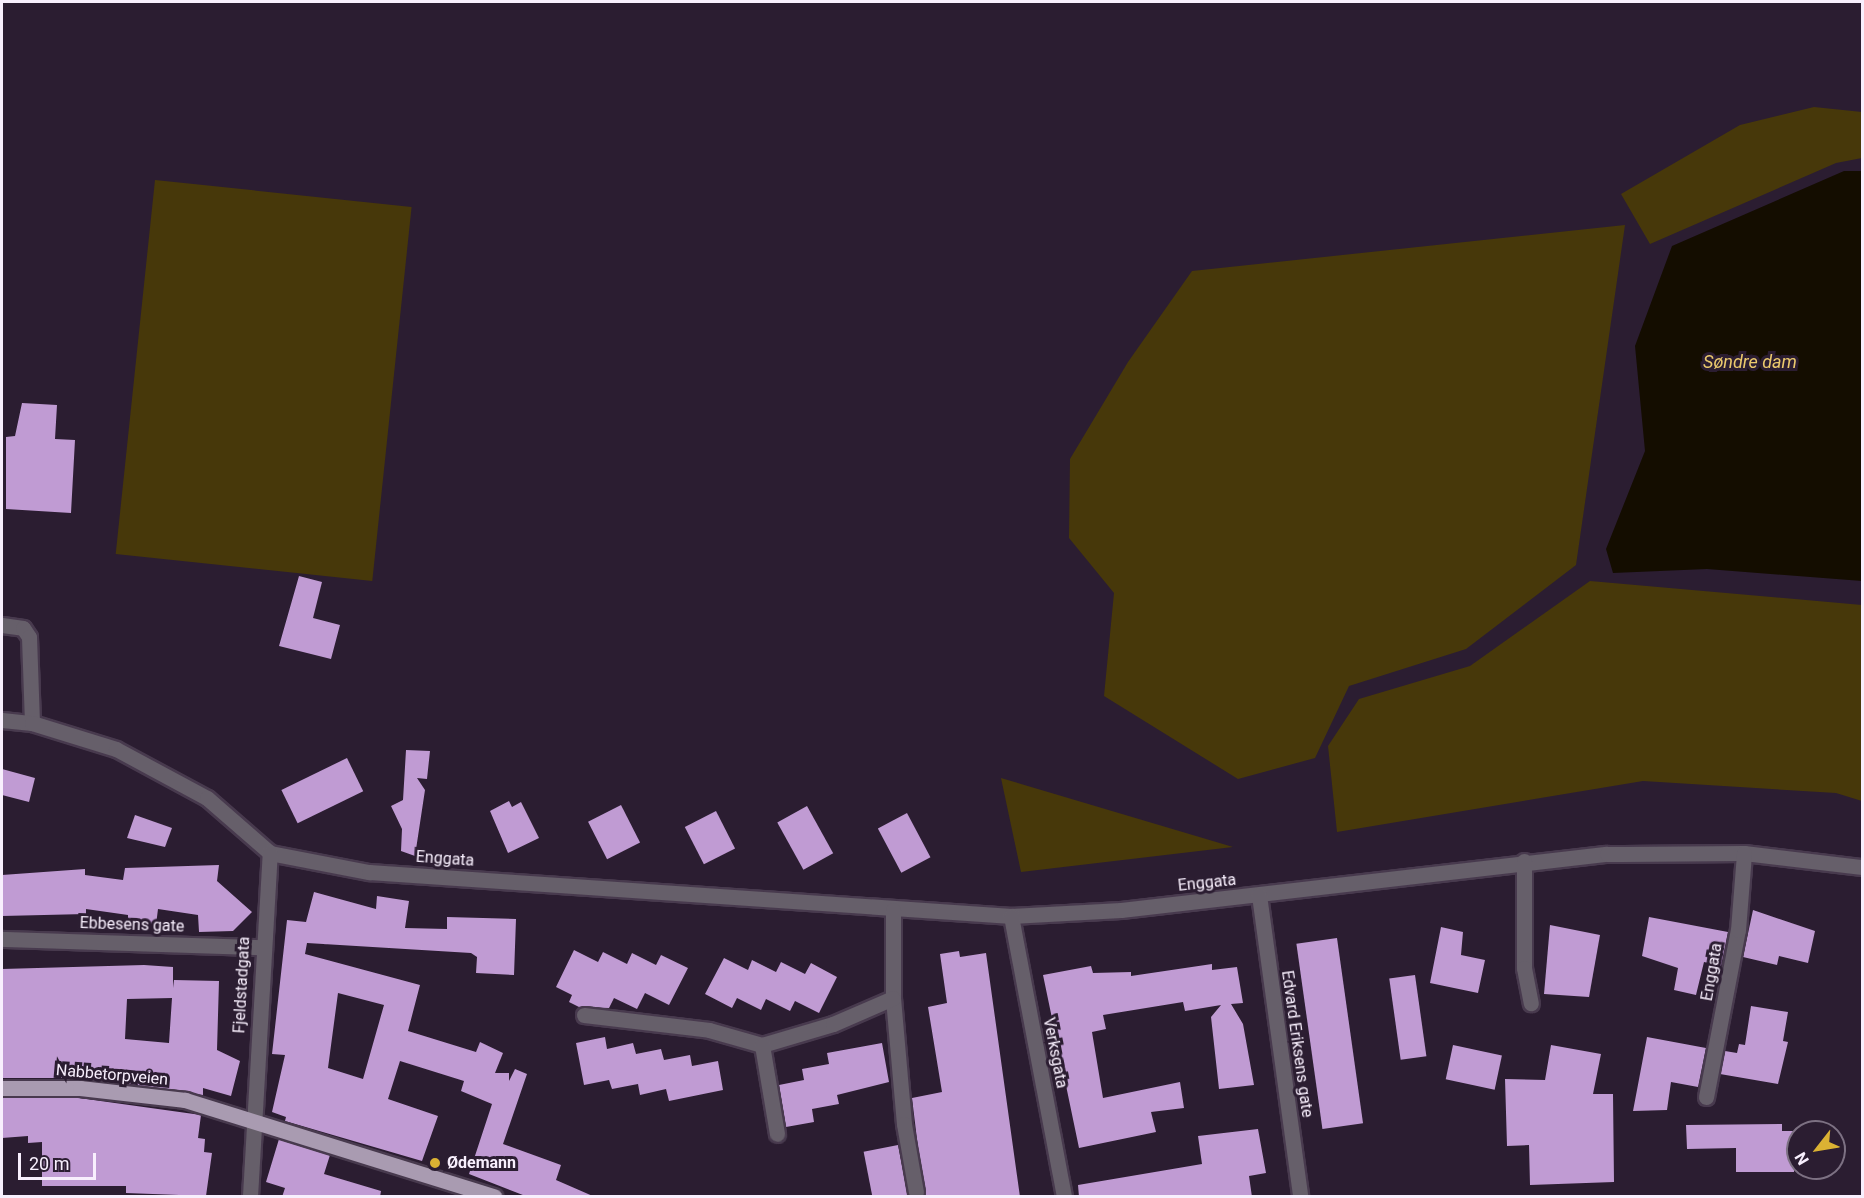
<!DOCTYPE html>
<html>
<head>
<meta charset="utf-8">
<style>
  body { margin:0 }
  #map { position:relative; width:1864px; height:1198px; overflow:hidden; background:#2b1d31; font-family:Roboto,sans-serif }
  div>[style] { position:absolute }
  .green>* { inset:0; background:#47380a; transform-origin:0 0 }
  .water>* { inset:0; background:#140d00 }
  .building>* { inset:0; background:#c09bd3; transform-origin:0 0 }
  .roads { filter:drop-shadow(2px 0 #483a4e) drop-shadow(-2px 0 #483a4e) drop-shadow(0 2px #483a4e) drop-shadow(0 -2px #483a4e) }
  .minor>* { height:15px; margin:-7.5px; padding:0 7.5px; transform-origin:7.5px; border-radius:7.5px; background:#665f6a }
  .major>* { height:15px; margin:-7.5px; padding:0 7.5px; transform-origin:7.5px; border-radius:7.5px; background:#a99bb1 }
  .dots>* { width:16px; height:16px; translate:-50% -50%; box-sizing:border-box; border:3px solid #2b1d31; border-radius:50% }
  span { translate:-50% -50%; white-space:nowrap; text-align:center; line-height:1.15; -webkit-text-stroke:6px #2b1d31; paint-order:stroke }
  .street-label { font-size:16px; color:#f8effd }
  .poi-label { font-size:16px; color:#f8effd; font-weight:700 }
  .left { translate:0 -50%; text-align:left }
  .water-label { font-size:18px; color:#ecca6d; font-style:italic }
  .frame { position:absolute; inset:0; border:3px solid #f8effd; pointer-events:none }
  .north { position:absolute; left:1786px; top:1120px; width:60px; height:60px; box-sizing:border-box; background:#2b1d31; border:2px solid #7d7183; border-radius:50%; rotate:239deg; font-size:16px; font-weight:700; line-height:24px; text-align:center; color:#f8effd }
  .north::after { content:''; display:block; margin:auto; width:21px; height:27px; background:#dbb233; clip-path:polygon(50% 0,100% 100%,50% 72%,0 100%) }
  .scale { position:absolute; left:18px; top:1153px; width:78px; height:27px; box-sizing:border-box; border:3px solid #f8effd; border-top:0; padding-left:8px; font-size:18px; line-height:21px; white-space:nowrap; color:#f8effd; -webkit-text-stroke:4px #2b1d31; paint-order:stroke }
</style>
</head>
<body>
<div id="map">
  <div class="green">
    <div style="clip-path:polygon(1814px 107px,1862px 112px,1862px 158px,1836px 163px,1650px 244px,1621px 194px,1740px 125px)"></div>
    <div style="left:155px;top:180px;width:258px;height:376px;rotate:6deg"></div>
    <div style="clip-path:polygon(1625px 225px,1576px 565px,1466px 649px,1349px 686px,1315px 758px,1238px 779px,1104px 696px,1114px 593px,1069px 538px,1070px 459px,1128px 362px,1192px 271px)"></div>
    <div style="clip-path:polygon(1590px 581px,1862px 605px,1862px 801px,1836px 793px,1643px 781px,1337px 832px,1328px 746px,1359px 699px,1470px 666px)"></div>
    <div style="clip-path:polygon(1001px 778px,1233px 847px,1021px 872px)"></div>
  </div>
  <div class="water">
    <div style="clip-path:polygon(1844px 171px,1862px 171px,1862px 581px,1707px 569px,1613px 573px,1606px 549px,1645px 451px,1635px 346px,1672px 246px)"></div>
  </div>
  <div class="building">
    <div style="clip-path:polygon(22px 403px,57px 405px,55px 439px,75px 440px,71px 513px,6px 509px,6px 437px,15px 436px)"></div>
    <div style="clip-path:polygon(299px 576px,322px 582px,313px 618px,340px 625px,331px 659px,279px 646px)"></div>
    <div style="clip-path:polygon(406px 750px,430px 751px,427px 779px,417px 778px,425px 790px,415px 856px,401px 851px,402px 829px,391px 806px,403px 800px)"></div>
    <div style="left:347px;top:758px;width:37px;height:73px;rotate:64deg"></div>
    <div style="clip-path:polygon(2px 769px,35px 778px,29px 802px,2px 795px)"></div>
    <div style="clip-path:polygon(509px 801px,512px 807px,521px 802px,539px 838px,508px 853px,490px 811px)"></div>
    <div style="left:621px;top:805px;width:42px;height:37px;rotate:63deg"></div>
    <div style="left:807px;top:806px;width:54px;height:34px;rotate:61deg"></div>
    <div style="left:716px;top:811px;width:42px;height:35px;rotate:63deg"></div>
    <div style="left:907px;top:813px;width:50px;height:33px;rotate:62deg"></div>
    <div style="clip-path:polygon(135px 815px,172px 828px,165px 847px,127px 838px)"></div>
    <div style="clip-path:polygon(219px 865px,217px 881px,252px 912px,233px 931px,199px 932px,198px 915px,158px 909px,156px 925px,128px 921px,128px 915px,86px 909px,86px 914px,2px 916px,2px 875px,85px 869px,85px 875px,123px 880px,125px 868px)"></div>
    <div style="clip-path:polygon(evenodd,314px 892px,376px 909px,377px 896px,409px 901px,405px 928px,447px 929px,447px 917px,516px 919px,514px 975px,476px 973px,477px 957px,471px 953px,307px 943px,305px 954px,420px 985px,408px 1031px,476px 1052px,480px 1042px,503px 1053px,495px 1073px,509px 1073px,509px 1081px,515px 1069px,527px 1074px,503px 1144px,561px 1165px,556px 1180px,595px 1197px,528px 1197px,469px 1174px,492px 1104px,461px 1091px,464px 1081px,400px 1061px,388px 1099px,438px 1116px,422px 1161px,285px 1121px,286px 1117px,272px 1112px,285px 1055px,272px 1054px,287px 920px,306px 922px,314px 892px,338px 993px,384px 1005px,363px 1079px,328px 1068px,338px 993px)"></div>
    <div style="clip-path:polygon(1753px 910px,1815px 931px,1808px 963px,1779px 956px,1777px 965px,1743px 957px)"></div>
    <div style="clip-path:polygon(1649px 917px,1728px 932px,1721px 966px,1704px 962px,1696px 995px,1674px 990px,1678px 968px,1642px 956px)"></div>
    <div style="clip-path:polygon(1550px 925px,1600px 935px,1589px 997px,1544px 994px)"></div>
    <div style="clip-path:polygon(1441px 927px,1463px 932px,1461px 955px,1485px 960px,1478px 993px,1430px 983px)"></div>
    <div style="left:1337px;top:938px;width:187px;height:41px;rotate:82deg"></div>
    <div style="clip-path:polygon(574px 950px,598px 962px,603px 952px,627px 964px,632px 953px,656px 965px,661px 955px,688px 968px,669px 1005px,645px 993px,637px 1009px,614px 998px,609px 1008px,579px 1007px,569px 1002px,572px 995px,556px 987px)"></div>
    <div style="clip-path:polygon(959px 951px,960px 957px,986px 953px,1020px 1197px,924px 1197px,912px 1098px,942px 1092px,928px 1007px,947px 1003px,940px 954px)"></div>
    <div style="clip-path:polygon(724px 958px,748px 970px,752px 960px,776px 972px,781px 962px,805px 974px,811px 963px,837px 977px,819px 1013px,795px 1001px,790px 1011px,766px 999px,761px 1010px,737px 998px,732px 1008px,705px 994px)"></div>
    <div style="clip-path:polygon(1212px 964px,1212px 970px,1237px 967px,1243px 1003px,1231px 1004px,1243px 1024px,1254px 1085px,1219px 1089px,1211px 1017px,1221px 1005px,1185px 1011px,1183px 1002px,1103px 1015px,1106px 1029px,1092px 1032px,1103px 1098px,1180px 1082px,1184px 1108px,1151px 1112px,1156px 1132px,1079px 1148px,1043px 975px,1091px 966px,1093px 973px,1131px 972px,1131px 976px)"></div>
    <div style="clip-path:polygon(evenodd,144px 965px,173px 967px,173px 988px,174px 980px,219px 981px,217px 1050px,240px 1061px,231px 1096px,203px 1088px,203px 1095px,81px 1078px,2px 1078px,2px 969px,144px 965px,172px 998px,169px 1043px,125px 1039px,127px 999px,172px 998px)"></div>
    <div style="left:1415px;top:975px;width:82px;height:26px;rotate:82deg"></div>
    <div style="clip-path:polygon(1751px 1006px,1788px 1012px,1783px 1041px,1788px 1042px,1778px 1084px,1720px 1074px,1725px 1051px,1737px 1053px,1739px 1044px,1745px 1045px)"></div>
    <div style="clip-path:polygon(605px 1037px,607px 1049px,633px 1043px,636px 1054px,661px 1049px,664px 1060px,690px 1055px,692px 1066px,718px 1061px,723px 1090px,669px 1101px,666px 1089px,640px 1095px,638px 1084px,612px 1089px,609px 1080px,584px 1085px,576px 1043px)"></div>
    <div style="clip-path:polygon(1647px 1037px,1706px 1048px,1698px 1087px,1671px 1082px,1667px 1110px,1633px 1111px)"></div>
    <div style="clip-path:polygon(882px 1043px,889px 1082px,837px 1095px,839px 1104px,812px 1109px,814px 1122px,786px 1127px,779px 1085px,804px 1080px,802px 1069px,829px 1064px,827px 1053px)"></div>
    <div style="left:1453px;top:1045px;width:50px;height:35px;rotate:12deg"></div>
    <div style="clip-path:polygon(1551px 1045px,1601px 1054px,1593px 1094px,1613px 1094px,1614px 1182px,1530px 1185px,1529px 1145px,1507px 1146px,1505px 1079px,1545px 1080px)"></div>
    <div style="clip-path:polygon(2px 1098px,79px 1098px,201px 1115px,198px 1138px,205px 1139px,204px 1152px,212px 1153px,206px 1196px,126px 1193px,126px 1186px,42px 1186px,42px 1142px,28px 1143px,28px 1136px,2px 1138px)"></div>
    <div style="clip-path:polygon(1782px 1124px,1782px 1131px,1795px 1131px,1794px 1172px,1736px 1172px,1736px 1148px,1687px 1149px,1686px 1125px)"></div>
    <div style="clip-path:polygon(1258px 1129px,1266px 1173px,1249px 1176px,1252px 1197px,1079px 1197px,1078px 1185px,1202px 1164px,1198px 1136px)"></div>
    <div style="clip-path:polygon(279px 1139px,330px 1155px,324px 1174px,381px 1191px,380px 1197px,282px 1197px,285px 1188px,266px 1182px)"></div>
    <div style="left:898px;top:1145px;width:53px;height:35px;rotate:79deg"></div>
  </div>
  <div class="roads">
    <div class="minor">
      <div style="left:2px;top:625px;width:21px;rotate:8deg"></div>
      <div style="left:23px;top:628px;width:11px;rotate:56deg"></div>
      <div style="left:29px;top:637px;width:86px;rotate:88deg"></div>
      <div style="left:2px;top:720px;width:30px;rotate:6deg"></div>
      <div style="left:32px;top:723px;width:88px;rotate:17.2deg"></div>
      <div style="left:116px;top:749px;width:103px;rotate:28.3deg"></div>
      <div style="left:207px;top:798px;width:84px;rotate:41.1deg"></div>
      <div style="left:270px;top:853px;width:101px;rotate:10.9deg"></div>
      <div style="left:369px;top:872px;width:644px;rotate:3.92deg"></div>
      <div style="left:1011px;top:916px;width:110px;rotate:-3.1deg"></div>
      <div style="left:1121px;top:910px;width:489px;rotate:-6.6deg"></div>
      <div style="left:1607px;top:854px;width:137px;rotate:-0.4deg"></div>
      <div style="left:1744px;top:853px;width:119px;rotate:6.8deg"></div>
      <div style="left:1524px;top:861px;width:107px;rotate:90deg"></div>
      <div style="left:1524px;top:968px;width:36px;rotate:79deg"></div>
      <div style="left:1259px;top:895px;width:304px;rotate:82.2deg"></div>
      <div style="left:893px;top:910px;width:88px;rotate:90deg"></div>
      <div style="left:893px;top:998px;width:126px;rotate:85deg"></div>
      <div style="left:904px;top:1124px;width:69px;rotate:80deg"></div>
      <div style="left:1011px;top:916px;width:285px;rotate:79.3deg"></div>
      <div style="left:2px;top:939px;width:260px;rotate:1.8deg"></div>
      <div style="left:584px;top:1015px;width:126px;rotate:6.8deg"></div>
      <div style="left:709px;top:1030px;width:55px;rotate:15.8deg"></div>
      <div style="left:762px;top:1045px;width:74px;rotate:-16.5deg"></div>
      <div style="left:833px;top:1024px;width:65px;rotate:-23.4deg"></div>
      <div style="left:762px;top:1045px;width:90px;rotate:80.4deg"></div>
      <div style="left:1706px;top:1097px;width:170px;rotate:-79.2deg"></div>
      <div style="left:1738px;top:930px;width:77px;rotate:-85.5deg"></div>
      <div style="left:250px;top:1196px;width:344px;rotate:-86.7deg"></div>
    </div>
    <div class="major">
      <div style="left:2px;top:1088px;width:78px"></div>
      <div style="left:80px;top:1088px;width:106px;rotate:6.5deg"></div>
      <div style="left:185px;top:1100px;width:324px;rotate:17.3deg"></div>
    </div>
  </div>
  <div class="dots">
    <div style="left:435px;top:1163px;background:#dbb233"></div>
  </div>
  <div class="street-label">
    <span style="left:445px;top:859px;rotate:4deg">Enggata</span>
    <span style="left:1207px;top:883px;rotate:-6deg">Enggata</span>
    <span style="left:132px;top:925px;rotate:2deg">Ebbesens gate</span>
    <span style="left:1712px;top:972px;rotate:-80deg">Enggata</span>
    <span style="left:242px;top:985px;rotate:-87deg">Fjeldstadgata</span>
    <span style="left:1297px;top:1044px;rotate:82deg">Edvard Eriksens gate</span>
    <span style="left:1055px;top:1053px;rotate:79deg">Verksgata</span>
    <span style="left:112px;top:1075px;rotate:5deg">Nabbetorpveien</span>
  </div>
  <div class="poi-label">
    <span class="left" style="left:447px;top:1163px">Ødemann</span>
  </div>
  <div class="water-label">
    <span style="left:1750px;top:362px">Søndre dam</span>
  </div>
  <div class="frame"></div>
  <div class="north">N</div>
  <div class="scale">20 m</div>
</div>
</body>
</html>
